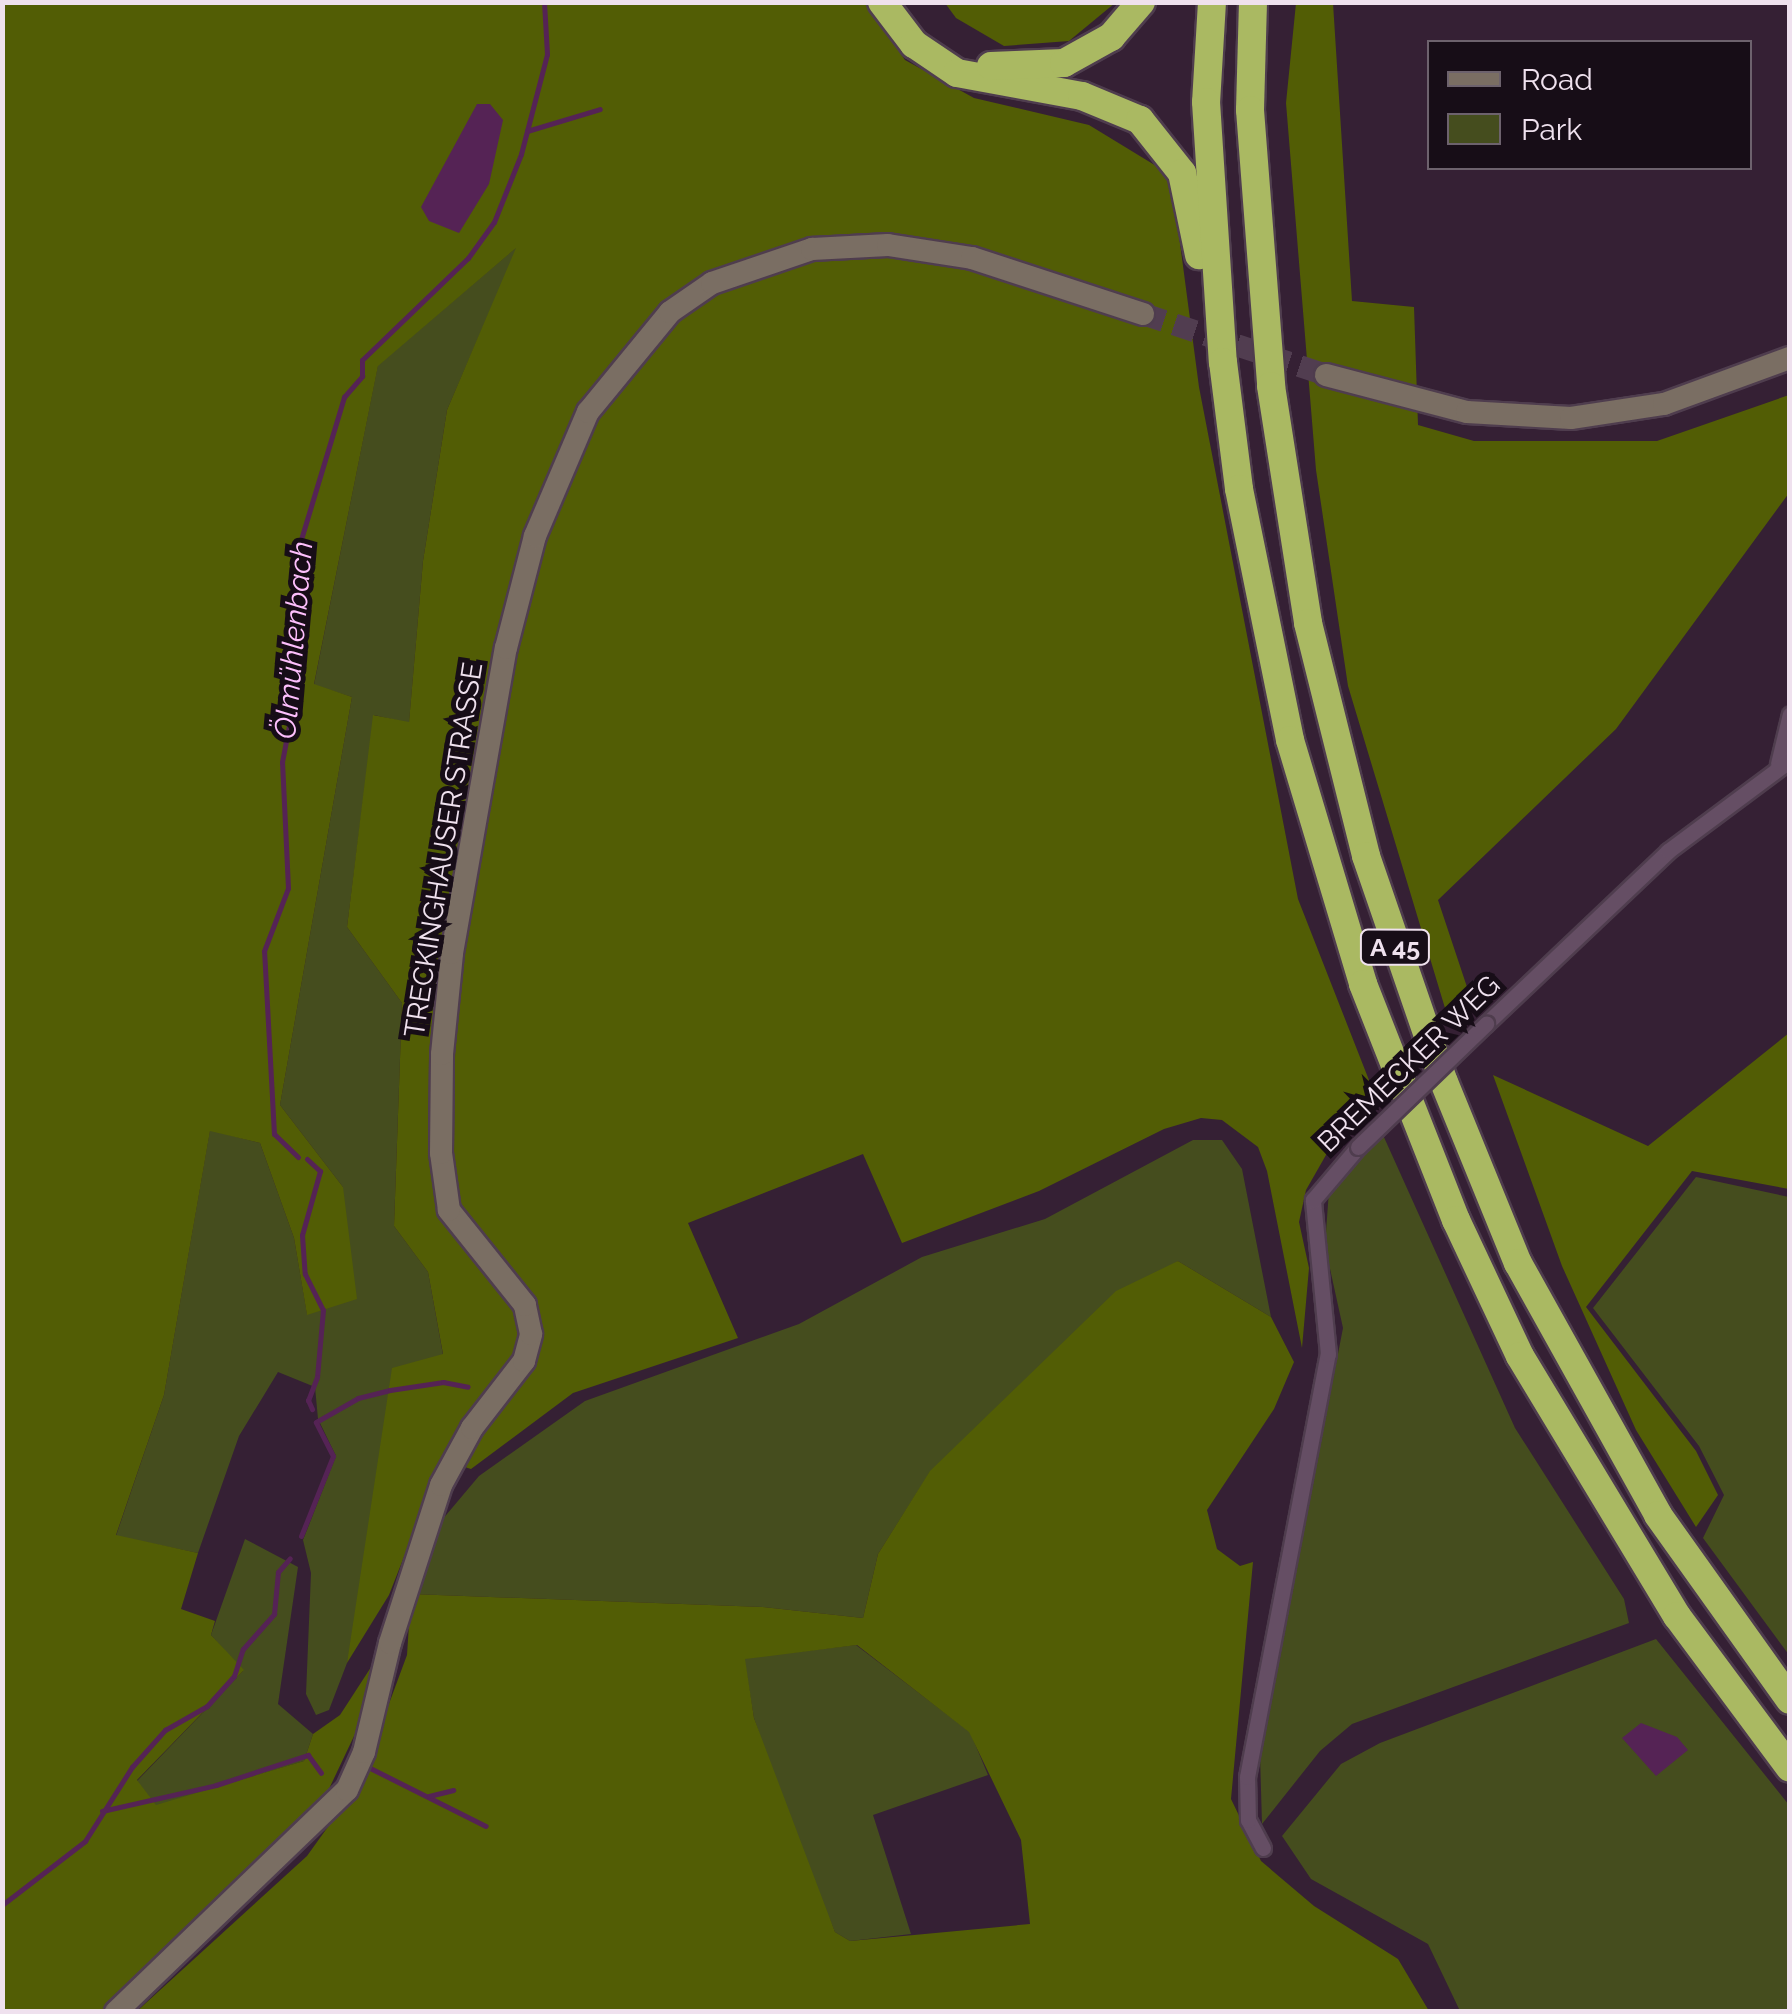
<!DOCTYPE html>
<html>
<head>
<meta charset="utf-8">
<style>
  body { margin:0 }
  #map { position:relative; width:1792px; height:2014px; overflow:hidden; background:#352034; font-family:Raleway,sans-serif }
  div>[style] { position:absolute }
  .green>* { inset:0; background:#454d1e }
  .forest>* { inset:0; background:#525d05 }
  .water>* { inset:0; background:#552355 }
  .stream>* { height:5px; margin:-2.5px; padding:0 2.5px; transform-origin:2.5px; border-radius:2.5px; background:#552355 }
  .secondary-tunnel>* { height:22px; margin-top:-11px; transform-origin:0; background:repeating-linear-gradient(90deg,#513d50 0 22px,transparent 0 33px) }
  .roads { filter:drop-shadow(2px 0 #4f3d4e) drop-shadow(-2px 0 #4f3d4e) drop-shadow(0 2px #4f3d4e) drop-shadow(0 -2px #4f3d4e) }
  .minor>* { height:15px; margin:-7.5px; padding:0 7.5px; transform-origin:7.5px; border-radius:7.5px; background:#654e64 }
  .secondary>* { height:22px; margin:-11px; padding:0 11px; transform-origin:11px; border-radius:11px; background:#7a6e63 }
  .motorway>* { height:28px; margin:-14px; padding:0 14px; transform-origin:14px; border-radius:14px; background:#aab962 }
  .bridges { filter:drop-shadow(2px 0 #4f3d4e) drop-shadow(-2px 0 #4f3d4e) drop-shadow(0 2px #4f3d4e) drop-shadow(0 -2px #4f3d4e) }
  .minor-bridge>* { height:15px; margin:-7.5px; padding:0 7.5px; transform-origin:7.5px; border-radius:7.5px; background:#654e64 }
  span { translate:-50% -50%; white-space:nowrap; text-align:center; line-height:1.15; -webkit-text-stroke:10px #170d17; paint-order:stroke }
  .shield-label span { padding:2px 8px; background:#170d17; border:2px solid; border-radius:8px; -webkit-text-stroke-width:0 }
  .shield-label { font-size:25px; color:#efe1ee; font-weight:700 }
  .street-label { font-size:28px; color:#efe1ee }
  .water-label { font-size:30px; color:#fdbffc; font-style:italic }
  .frame { position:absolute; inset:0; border:5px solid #efe1ee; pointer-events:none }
  .legend { position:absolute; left:1427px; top:40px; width:325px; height:130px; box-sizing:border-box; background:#170d17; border:2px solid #6d626d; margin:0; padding:12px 18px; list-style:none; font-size:30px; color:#efe1ee }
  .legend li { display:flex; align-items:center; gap:20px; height:50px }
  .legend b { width:50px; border:2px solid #6d626d }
</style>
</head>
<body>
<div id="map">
  <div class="green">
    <div style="clip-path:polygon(518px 246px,447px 410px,423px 561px,409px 723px,374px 715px,347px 927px,402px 1003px,394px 1226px,428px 1272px,443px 1355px,347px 1663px,329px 1710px,316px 1715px,306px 1694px,311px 1573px,303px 1540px,336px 1456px,318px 1419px,315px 1387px,278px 1372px,239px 1436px,198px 1553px,116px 1536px,164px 1395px,210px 1130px,260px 1143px,294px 1238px,307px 1314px,343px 1187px,280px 1105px,352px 697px,314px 685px,378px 365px)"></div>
    <div style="clip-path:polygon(1383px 1135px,1515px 1428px,1624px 1599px,1629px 1623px,1352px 1724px,1320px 1751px,1262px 1824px,1260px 1755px,1343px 1328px,1325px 1246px,1329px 1190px)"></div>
    <div style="clip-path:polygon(1193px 1140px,1222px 1140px,1242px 1169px,1271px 1317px,1178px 1261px,930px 1472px,878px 1554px,863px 1618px,763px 1607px,411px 1594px,431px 1533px,479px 1476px,585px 1401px,799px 1324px,922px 1257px,1045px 1219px)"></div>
    <div style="clip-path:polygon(1696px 1177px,1789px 1197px,1789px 1655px,1703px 1538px,1724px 1495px,1699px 1446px,1593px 1308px)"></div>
    <div style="clip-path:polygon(245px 1539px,298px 1567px,278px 1704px,313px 1734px,304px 1761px,156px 1806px,137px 1781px,243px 1671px,211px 1635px)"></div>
    <div style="clip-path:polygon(1656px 1639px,1789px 1805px,1789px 2011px,1460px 2011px,1428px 1944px,1311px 1879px,1282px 1836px,1341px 1764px,1380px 1743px)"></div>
    <div style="clip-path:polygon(856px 1645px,970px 1732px,988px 1775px,873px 1815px,911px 1934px,850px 1941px,835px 1932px,792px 1830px,754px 1718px,744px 1658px)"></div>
  </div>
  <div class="forest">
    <div style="clip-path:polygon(3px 3px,866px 3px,905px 60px,974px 98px,1089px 125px,1171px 175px,1199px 387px,1298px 899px,1376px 1098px,1330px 1148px,1306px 1190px,1299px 1222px,1309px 1268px,1302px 1348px,1267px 1171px,1258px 1147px,1222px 1120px,1201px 1118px,1164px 1129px,1039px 1191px,902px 1243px,863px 1154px,688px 1223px,738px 1338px,573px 1393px,471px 1469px,442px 1460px,389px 1595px,347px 1663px,392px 1368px,443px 1354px,428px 1272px,394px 1226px,402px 1003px,347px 927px,373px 715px,409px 722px,423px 561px,447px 410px,516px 248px,378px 366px,314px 684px,352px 697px,280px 1105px,343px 1187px,357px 1299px,307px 1315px,294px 1238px,260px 1143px,210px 1131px,164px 1395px,116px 1535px,198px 1553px,181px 1609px,215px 1621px,211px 1635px,244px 1670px,137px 1780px,156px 1805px,304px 1761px,313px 1734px,340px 1715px,375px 1661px,355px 1734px,319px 1810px,101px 2011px,3px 2012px)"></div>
    <div style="clip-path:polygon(945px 3px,1115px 3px,1069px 41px,1004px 46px,956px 18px)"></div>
    <div style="clip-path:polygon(1296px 3px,1333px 3px,1352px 301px,1414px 307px,1418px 425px,1474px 441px,1657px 441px,1789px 395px,1789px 493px,1616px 729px,1438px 900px,1474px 1008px,1451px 1028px,1348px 686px,1316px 470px,1286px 103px)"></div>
    <div style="clip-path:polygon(1789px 1033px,1789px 1189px,1692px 1171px,1586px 1307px,1696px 1451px,1718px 1495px,1696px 1527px,1636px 1430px,1562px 1266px,1493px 1075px,1648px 1146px)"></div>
    <div style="clip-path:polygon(evenodd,1178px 1261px,1271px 1317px,1294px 1362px,1274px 1409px,1207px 1510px,1217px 1549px,1240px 1566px,1253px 1562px,1231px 1799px,1261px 1861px,1314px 1906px,1398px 1959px,1429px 2011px,136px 2012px,307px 1856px,360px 1782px,407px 1655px,411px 1594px,763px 1607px,863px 1618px,878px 1554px,930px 1471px,1116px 1291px,1178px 1261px,857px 1645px,969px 1732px,1021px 1840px,1030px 1924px,850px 1941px,835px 1932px,754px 1718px,745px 1659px,857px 1645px)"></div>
  </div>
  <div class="water">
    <div style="clip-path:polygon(477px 104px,490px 104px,503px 120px,489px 184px,459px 233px,429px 221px,421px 207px)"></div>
    <div style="clip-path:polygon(1641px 1723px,1677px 1737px,1688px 1750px,1656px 1776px,1622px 1738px)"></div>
  </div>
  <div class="stream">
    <div style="left:527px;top:131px;width:76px;rotate:-16.8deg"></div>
    <div style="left:298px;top:1157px;width:33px;rotate:-136deg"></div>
    <div style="left:274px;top:1134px;width:183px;rotate:-93.1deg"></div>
    <div style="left:264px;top:951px;width:67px;rotate:-69.1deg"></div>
    <div style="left:288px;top:888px;width:126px;rotate:-92.7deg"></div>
    <div style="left:282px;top:762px;width:80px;rotate:-79.2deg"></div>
    <div style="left:297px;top:683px;width:137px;rotate:-89.2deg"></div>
    <div style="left:299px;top:546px;width:156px;rotate:-73.2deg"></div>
    <div style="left:344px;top:397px;width:28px;rotate:-49deg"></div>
    <div style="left:362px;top:376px;width:16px;rotate:-90deg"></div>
    <div style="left:362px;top:360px;width:147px;rotate:-43.9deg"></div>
    <div style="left:468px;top:258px;width:44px;rotate:-54.2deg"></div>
    <div style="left:494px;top:222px;width:73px;rotate:-68.3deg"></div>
    <div style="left:521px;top:154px;width:103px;rotate:-75.4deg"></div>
    <div style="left:547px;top:54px;width:52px;rotate:-93.3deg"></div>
    <div style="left:307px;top:1159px;width:18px;rotate:43deg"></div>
    <div style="left:320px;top:1171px;width:66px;rotate:105.7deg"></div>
    <div style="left:302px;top:1235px;width:39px;rotate:86deg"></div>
    <div style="left:305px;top:1274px;width:40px;rotate:63.4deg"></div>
    <div style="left:323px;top:1310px;width:67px;rotate:95.1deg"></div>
    <div style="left:317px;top:1377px;width:25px;rotate:111deg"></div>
    <div style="left:308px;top:1400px;width:10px;rotate:66deg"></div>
    <div style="left:316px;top:1422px;width:48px;rotate:-29.7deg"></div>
    <div style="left:358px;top:1398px;width:33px;rotate:-14deg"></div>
    <div style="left:390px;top:1390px;width:54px;rotate:-8.6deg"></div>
    <div style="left:443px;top:1382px;width:25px;rotate:11deg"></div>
    <div style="left:301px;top:1536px;width:86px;rotate:-68.2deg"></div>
    <div style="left:333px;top:1456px;width:38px;rotate:-117deg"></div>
    <div style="left:364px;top:1765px;width:136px;rotate:26.6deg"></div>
    <div style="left:429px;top:1796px;width:25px;rotate:-14deg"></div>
    <div style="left:102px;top:1811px;width:117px;rotate:-12.8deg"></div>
    <div style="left:216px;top:1785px;width:97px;rotate:-18.1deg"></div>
    <div style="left:308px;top:1755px;width:22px;rotate:54deg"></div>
    <div style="left:2px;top:1905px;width:105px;rotate:-37.6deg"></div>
    <div style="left:85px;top:1841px;width:88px;rotate:-57.6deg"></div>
    <div style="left:132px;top:1767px;width:50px;rotate:-48.3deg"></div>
    <div style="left:165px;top:1730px;width:48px;rotate:-29.7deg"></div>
    <div style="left:207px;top:1706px;width:40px;rotate:-48deg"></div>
    <div style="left:234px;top:1676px;width:28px;rotate:-72deg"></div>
    <div style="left:243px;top:1649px;width:47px;rotate:-48.5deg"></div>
    <div style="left:274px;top:1614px;width:42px;rotate:-84.6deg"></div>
    <div style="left:278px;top:1572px;width:18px;rotate:-49deg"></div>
  </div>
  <div class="secondary-tunnel">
    <div style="left:1143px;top:314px;width:193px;rotate:18.4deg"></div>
  </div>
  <div class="roads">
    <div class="minor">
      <div style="left:1778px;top:764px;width:51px;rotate:-76.5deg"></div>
      <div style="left:1486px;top:1024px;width:251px;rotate:-43.5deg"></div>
      <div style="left:1668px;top:851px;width:152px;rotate:-36.7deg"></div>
      <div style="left:1263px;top:1848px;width:32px;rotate:-118deg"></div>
      <div style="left:1248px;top:1820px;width:43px;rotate:-91.3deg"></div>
      <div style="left:1247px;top:1777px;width:431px;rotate:-79.2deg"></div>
      <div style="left:1328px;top:1354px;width:155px;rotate:-95.6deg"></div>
      <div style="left:1313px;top:1200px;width:70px;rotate:-49.7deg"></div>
    </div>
    <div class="secondary">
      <div style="left:1326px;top:375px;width:146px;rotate:14.7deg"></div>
      <div style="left:1467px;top:412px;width:104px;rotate:3.3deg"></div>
      <div style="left:1571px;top:418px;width:94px;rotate:-8.6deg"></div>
      <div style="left:1664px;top:404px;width:134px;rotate:-20.1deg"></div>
      <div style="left:116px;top:2012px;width:320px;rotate:-43.9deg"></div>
      <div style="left:347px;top:1790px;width:42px;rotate:-65.9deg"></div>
      <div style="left:364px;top:1752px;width:112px;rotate:-76.6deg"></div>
      <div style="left:390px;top:1643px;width:166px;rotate:-72.1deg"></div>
      <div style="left:441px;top:1485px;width:65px;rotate:-61.5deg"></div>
      <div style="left:472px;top:1428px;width:85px;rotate:-52.2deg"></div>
      <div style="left:524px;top:1361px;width:28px;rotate:-75deg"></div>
      <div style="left:531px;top:1334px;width:30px;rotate:-102deg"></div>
      <div style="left:525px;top:1305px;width:122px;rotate:-128.7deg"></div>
      <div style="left:449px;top:1210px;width:58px;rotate:-98deg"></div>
      <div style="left:441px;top:1153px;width:99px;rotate:-89.4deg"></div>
      <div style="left:442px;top:1054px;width:101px;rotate:-84.3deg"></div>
      <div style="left:452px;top:953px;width:310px;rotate:-80deg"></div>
      <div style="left:506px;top:648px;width:116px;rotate:-75.5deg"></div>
      <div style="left:535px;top:536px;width:135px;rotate:-66.9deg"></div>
      <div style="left:588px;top:412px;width:129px;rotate:-50.6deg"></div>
      <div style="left:670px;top:312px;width:51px;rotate:-34.6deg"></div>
      <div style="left:712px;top:283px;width:106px;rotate:-18.8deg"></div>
      <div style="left:812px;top:249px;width:76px;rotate:-3deg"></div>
      <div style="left:888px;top:245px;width:85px;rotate:8.8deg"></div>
      <div style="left:972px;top:258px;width:180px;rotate:18.1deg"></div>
    </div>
    <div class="motorway">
      <div style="left:882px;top:2px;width:53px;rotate:52.7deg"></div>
      <div style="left:914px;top:44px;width:52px;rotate:34deg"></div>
      <div style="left:957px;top:73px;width:127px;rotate:10.4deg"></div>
      <div style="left:1082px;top:96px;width:63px;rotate:22.5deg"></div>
      <div style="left:1140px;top:120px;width:68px;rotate:51.6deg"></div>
      <div style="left:1182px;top:173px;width:84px;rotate:78.3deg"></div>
      <div style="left:1212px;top:2px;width:100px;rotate:93.4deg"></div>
      <div style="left:1206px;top:102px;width:261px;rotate:86.3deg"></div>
      <div style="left:1223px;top:362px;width:128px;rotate:82.8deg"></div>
      <div style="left:1239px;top:489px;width:256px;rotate:78.5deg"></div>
      <div style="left:1290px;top:740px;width:255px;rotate:73.3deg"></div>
      <div style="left:1363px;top:984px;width:254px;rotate:68.5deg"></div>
      <div style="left:1456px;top:1220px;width:150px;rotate:64.8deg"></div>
      <div style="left:1520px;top:1356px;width:304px;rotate:58.9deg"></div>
      <div style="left:1677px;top:1616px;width:189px;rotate:53.4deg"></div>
      <div style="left:1253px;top:2px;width:108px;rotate:91.6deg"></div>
      <div style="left:1250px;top:110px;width:277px;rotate:85.6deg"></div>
      <div style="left:1271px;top:386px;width:240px;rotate:81.1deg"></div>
      <div style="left:1308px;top:623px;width:240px;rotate:76deg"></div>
      <div style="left:1366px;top:856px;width:239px;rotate:71deg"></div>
      <div style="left:1444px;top:1082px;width:196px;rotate:67.8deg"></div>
      <div style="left:1518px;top:1263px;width:288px;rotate:60.9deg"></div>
      <div style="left:1658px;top:1515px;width:227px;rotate:54.5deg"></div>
      <div style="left:991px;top:66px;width:73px;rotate:-2.4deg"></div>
      <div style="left:1064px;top:63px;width:54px;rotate:-29deg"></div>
      <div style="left:1111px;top:37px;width:46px;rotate:-49.4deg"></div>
    </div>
  </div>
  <div class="bridges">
    <div class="minor-bridge">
      <div style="left:1358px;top:1147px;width:178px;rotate:-43.9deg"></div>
    </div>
  </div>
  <div class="shield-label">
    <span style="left:1395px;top:947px">A 45</span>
  </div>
  <div class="street-label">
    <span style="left:444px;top:850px;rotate:-81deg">TRECKINGHAUSER STRASSE</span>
    <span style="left:1409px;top:1064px;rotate:-44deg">BREMECKER WEG</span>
  </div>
  <div class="water-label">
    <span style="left:294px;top:640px;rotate:-85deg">Ölmühlenbach</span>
  </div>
  <div class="frame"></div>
  <ul class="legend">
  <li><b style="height:12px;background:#7a6e63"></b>Road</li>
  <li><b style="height:28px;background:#454d1e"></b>Park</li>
  </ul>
</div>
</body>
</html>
